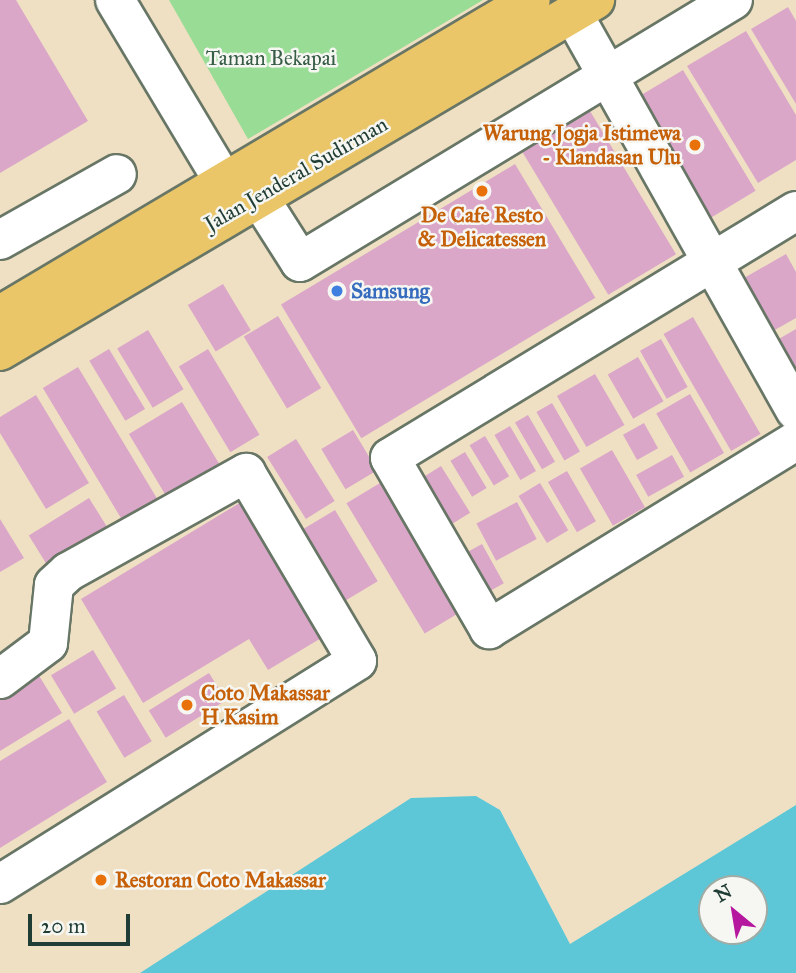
<!DOCTYPE html>
<html>
<head>
<meta charset="utf-8">
<style>
  body { margin:0 }
  #map { position:relative; width:796px; height:973px; overflow:hidden; background:#f0e0c3; font-family:"IM FELL Great Primer",serif }
  div>[style] { position:absolute }
  .green>* { inset:0; background:#98dc95 }
  .water>* { inset:0; background:#5dc7d7 }
  .building>* { inset:0; background:#daa7c8; transform-origin:0 0 }
  .roads { filter:drop-shadow(2px 0 #687666) drop-shadow(-2px 0 #687666) drop-shadow(0 2px #687666) drop-shadow(0 -2px #687666) }
  .minor>* { height:38px; margin:-19px; padding:0 19px; transform-origin:19px; border-radius:19px; background:#fff }
  .highway>* { height:38px; margin:-19px; padding:0 19px; transform-origin:19px; border-radius:19px; background:#eac669 }
  .dots>* { width:19px; height:19px; translate:-50% -50%; box-sizing:border-box; border:4px solid #f6f6f2; border-radius:50% }
  span { translate:-50% -50%; white-space:nowrap; text-align:center; line-height:1.15; -webkit-text-stroke:5px #f6f6f2; paint-order:stroke }
  .park-label { font-size:21px; color:#375d47 }
  .food-label { font-size:21px; color:#c56008; font-weight:700 }
  .right { translate:-100% -50%; text-align:right }
  .left { translate:0 -50%; text-align:left }
  .street-label { font-size:21px; color:#1f3d34 }
  .shop-label { font-size:21px; color:#366cbe; font-weight:700 }
  .north { position:absolute; left:698px; top:875px; width:70px; height:70px; box-sizing:border-box; background:#f6f6f2; border:2px solid #a0aca6; border-radius:50%; rotate:330deg; font-size:19px; font-weight:700; line-height:28px; text-align:center; color:#1f3d34 }
  .north::after { content:''; display:block; margin:auto; width:24px; height:32px; background:#b5179e; clip-path:polygon(50% 0,100% 100%,50% 72%,0 100%) }
  .scale { position:absolute; left:28px; top:914px; width:102px; height:32px; box-sizing:border-box; border:4px solid #1f3d34; border-top:0; padding-left:9px; font-size:21px; line-height:24px; white-space:nowrap; color:#1f3d34; -webkit-text-stroke:5px #f6f6f2; paint-order:stroke }
</style>
</head>
<body>
<div id="map">
  <div class="green">
    <div style="clip-path:polygon(169px 0,483px 0,248px 139px)"></div>
  </div>
  <div class="water">
    <div style="clip-path:polygon(evenodd,476px 796px,500px 810px,570px 944px,796px 805px,796px 973px,140px 973px,411px 798px,476px 796px,712px 889px,754px 889px,754px 931px,712px 931px,712px 889px)"></div>
  </div>
  <div class="building">
    <div style="clip-path:polygon(0 0,16px 0,88px 121px,0 173px)"></div>
    <div style="clip-path:polygon(788px 7px,796px 21px,796px 104px,751px 29px)"></div>
    <div style="clip-path:polygon(746px 31px,796px 115px,796px 160px,758px 183px,687px 66px)"></div>
    <div style="left:683px;top:70px;width:141px;height:57px;rotate:59deg"></div>
    <div style="left:590px;top:111px;width:167px;height:79px;rotate:59deg"></div>
    <div style="left:515px;top:164px;width:156px;height:273px;rotate:59deg"></div>
    <div style="clip-path:polygon(786px 254px,796px 272px,796px 318px,773px 331px,744px 278px)"></div>
    <div style="left:223px;top:284px;width:54px;height:41px;rotate:59deg"></div>
    <div style="left:278px;top:316px;width:84px;height:40px;rotate:59deg"></div>
    <div style="left:693px;top:317px;width:135px;height:34px;rotate:60deg"></div>
    <div style="clip-path:polygon(796px 329px,796px 373px,777px 340px)"></div>
    <div style="left:148px;top:330px;width:69px;height:36px;rotate:59deg"></div>
    <div style="left:661px;top:339px;width:55px;height:24px;rotate:61deg"></div>
    <div style="left:109px;top:349px;width:70px;height:23px;rotate:59deg"></div>
    <div style="left:208px;top:349px;width:100px;height:34px;rotate:59deg"></div>
    <div style="left:638px;top:357px;width:51px;height:35px;rotate:60deg"></div>
    <div style="left:78px;top:367px;width:154px;height:41px;rotate:59deg"></div>
    <div style="left:595px;top:374px;width:59px;height:44px;rotate:60deg"></div>
    <div style="left:690px;top:394px;width:68px;height:39px;rotate:60deg"></div>
    <div style="clip-path:polygon(36px 395px,89px 483px,46px 509px,0 433px,0 417px)"></div>
    <div style="left:182px;top:402px;width:75px;height:62px;rotate:59deg"></div>
    <div style="left:552px;top:403px;width:56px;height:18px;rotate:60deg"></div>
    <div style="left:528px;top:415px;width:54px;height:15px;rotate:60deg"></div>
    <div style="left:644px;top:423px;width:29px;height:24px;rotate:61deg"></div>
    <div style="left:510px;top:426px;width:52px;height:18px;rotate:60deg"></div>
    <div style="left:353px;top:430px;width:47px;height:37px;rotate:59deg"></div>
    <div style="left:485px;top:436px;width:47px;height:18px;rotate:59deg"></div>
    <div style="left:296px;top:439px;width:73px;height:34px;rotate:58deg"></div>
    <div style="left:612px;top:450px;width:66px;height:37px;rotate:60deg"></div>
    <div style="left:465px;top:452px;width:42px;height:17px;rotate:59deg"></div>
    <div style="left:672px;top:455px;width:25px;height:41px;rotate:61deg"></div>
    <div style="left:441px;top:466px;width:55px;height:31px;rotate:58deg"></div>
    <div style="left:567px;top:471px;width:58px;height:22px;rotate:60deg"></div>
    <div style="left:385px;top:480px;width:152px;height:45px;rotate:59deg"></div>
    <div style="left:540px;top:483px;width:55px;height:25px;rotate:59deg"></div>
    <div style="clip-path:polygon(251px 496px,333px 631px,268px 670px,249px 639px,143px 703px,81px 599px)"></div>
    <div style="left:89px;top:498px;width:41px;height:71px;rotate:58deg"></div>
    <div style="left:517px;top:502px;width:42px;height:46px;rotate:62deg"></div>
    <div style="left:335px;top:510px;width:83px;height:38px;rotate:59deg"></div>
    <div style="clip-path:polygon(0 519px,24px 558px,0 572px)"></div>
    <div style="left:482px;top:544px;width:45px;height:29px;rotate:61deg"></div>
    <div style="left:93px;top:650px;width:45px;height:49px;rotate:59deg"></div>
    <div style="left:209px;top:673px;width:32px;height:71px;rotate:58deg"></div>
    <div style="clip-path:polygon(38px 674px,62px 713px,0 751px,0 697px)"></div>
    <div style="left:124px;top:695px;width:54px;height:32px;rotate:59deg"></div>
    <div style="clip-path:polygon(69px 719px,107px 782px,0 848px,0 761px)"></div>
  </div>
  <div class="roads">
    <div class="minor">
      <div style="left:115px;top:0;width:241px;rotate:59.1deg"></div>
      <div style="left:573px;top:14px;width:455px;rotate:60.7deg"></div>
      <div style="left:258px;top:196px;width:78px;rotate:57.5deg"></div>
      <div style="left:300px;top:262px;width:506px;rotate:-31.18deg"></div>
      <div style="left:796px;top:211px;width:475px;rotate:148.7deg"></div>
      <div style="left:390px;top:458px;width:198px;rotate:59.9deg"></div>
      <div style="left:489px;top:629px;width:360px;rotate:-31.5deg"></div>
      <div style="left:0;top:240px;width:134px;rotate:-29.4deg"></div>
      <div style="left:0;top:679px;width:60px;rotate:-36.9deg"></div>
      <div style="left:48px;top:643px;width:58px;rotate:-84.1deg"></div>
      <div style="left:54px;top:585px;width:19px;rotate:-43deg"></div>
      <div style="left:68px;top:572px;width:204px;rotate:-29.1deg"></div>
      <div style="left:246px;top:473px;width:218px;rotate:59.4deg"></div>
      <div style="left:357px;top:661px;width:421px;rotate:148deg"></div>
    </div>
    <div class="highway">
      <div style="left:0;top:315px;width:617px;rotate:-30.68deg"></div>
      <div style="left:0;top:351px;width:691px;rotate:-30.54deg"></div>
    </div>
  </div>
  <div class="dots">
    <div style="left:695px;top:145px;background:#e8710a"></div>
    <div style="left:482px;top:191px;background:#e8710a"></div>
    <div style="left:337px;top:291px;background:#3f7fe0"></div>
    <div style="left:187px;top:705px;background:#e8710a"></div>
    <div style="left:101px;top:880px;background:#e8710a"></div>
  </div>
  <div class="park-label">
    <span style="left:271px;top:58px">Taman Bekapai</span>
  </div>
  <div class="food-label">
    <span class="right" style="left:681px;top:145px">Warung Jogja Istimewa<br>- Klandasan Ulu</span>
    <span style="left:482px;top:227px">De Cafe Resto<br>&amp; Delicatessen</span>
    <span class="left" style="left:201px;top:705px">Coto Makassar<br>H Kasim</span>
    <span class="left" style="left:115px;top:880px">Restoran Coto Makassar</span>
  </div>
  <div class="street-label">
    <span style="left:296px;top:174px;rotate:-30deg">Jalan Jenderal Sudirman</span>
  </div>
  <div class="shop-label">
    <span class="left" style="left:351px;top:291px">Samsung</span>
  </div>
  <div class="north">N</div>
  <div class="scale">20 m</div>
</div>
</body>
</html>
